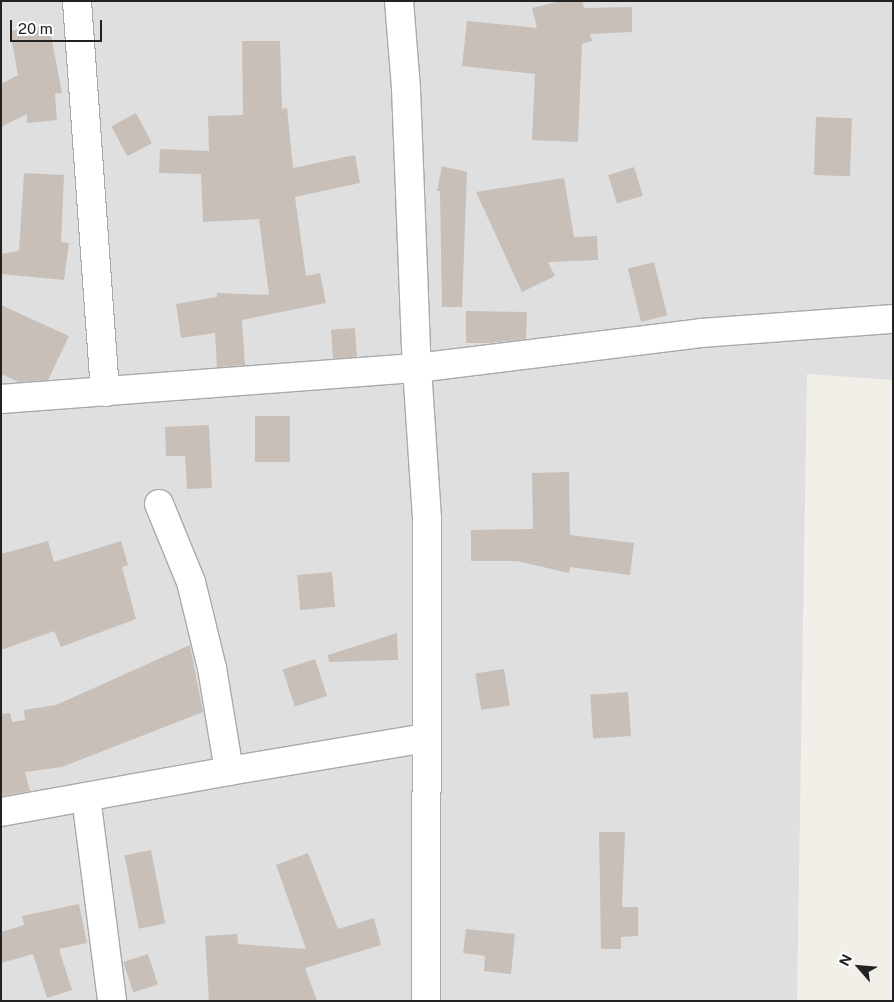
<!DOCTYPE html>
<html>
<head>
<meta charset="utf-8">
<style>
  body { margin:0 }
  #map { position:relative; width:894px; height:1002px; overflow:hidden; background:#f2efe9; font-family:"Public Sans",sans-serif }
  div>[style] { position:absolute }
  .residential>* { inset:0; background:#e0dfdf }
  .building>* { inset:0; background:#c7bfb8; transform-origin:0 0 }
  .roads { filter:drop-shadow(1px 0 #a9a9a9) drop-shadow(-1px 0 #a9a9a9) drop-shadow(0 1px #a9a9a9) drop-shadow(0 -1px #a9a9a9) }
  .minor>* { height:28px; margin:-14px; padding:0 14px; transform-origin:14px; border-radius:14px; background:#fff }
  span { translate:-50% -50%; white-space:nowrap; text-align:center; line-height:1.15; -webkit-text-stroke:4px #fff; paint-order:stroke }
  .frame { position:absolute; inset:0; border:2px solid #222; pointer-events:none }
  .north { position:absolute; left:834px; top:942px; width:50px; height:50px; -webkit-text-stroke:4px #fff; paint-order:stroke; rotate:297deg; font-size:14px; font-weight:700; line-height:20px; text-align:center; color:#222 }
  .north::after { content:''; display:block; margin:auto; width:18px; height:22px; background:#222; clip-path:polygon(50% 0,100% 100%,50% 72%,0 100%) }
  .scale { position:absolute; left:10px; top:20px; width:92px; height:22px; box-sizing:border-box; border:2px solid #222; border-top:0; padding-left:6px; font-size:15px; line-height:18px; white-space:nowrap; color:#222; -webkit-text-stroke:4px #fff; paint-order:stroke }
</style>
</head>
<body>
<div id="map">
  <div class="residential">
    <div style="clip-path:polygon(1px 1px,893px 1px,893px 380px,807px 374px,797px 1001px,1px 1001px)"></div>
  </div>
  <div class="building">
    <div style="clip-path:polygon(560px 1px,582px 1px,584px 8px,632px 7px,632px 32px,590px 34px,592px 41px,582px 44px,578px 142px,532px 140px,535px 74px,462px 66px,467px 21px,537px 28px,532px 8px)"></div>
    <div style="clip-path:polygon(49px 25px,62px 93px,55px 94px,57px 120px,27px 123px,27px 114px,1px 127px,1px 84px,18px 75px,10px 31px)"></div>
    <div style="clip-path:polygon(242px 41px,280px 41px,282px 109px,287px 108px,293px 168px,355px 155px,360px 183px,295px 197px,306px 276px,320px 273px,326px 303px,242px 320px,245px 365px,217px 367px,215px 333px,181px 338px,176px 304px,217px 297px,217px 293px,269px 295px,259px 219px,203px 222px,201px 174px,159px 173px,160px 149px,209px 151px,208px 116px,243px 115px)"></div>
    <div style="left:136px;top:113px;width:34px;height:28px;rotate:62deg"></div>
    <div style="left:816px;top:117px;width:36px;height:58px;rotate:2deg"></div>
    <div style="clip-path:polygon(442px 166px,467px 172px,462px 307px,442px 307px,440px 191px,437px 191px)"></div>
    <div style="left:634px;top:167px;width:30px;height:27px;rotate:73deg"></div>
    <div style="clip-path:polygon(24px 173px,64px 175px,61px 242px,69px 243px,64px 280px,1px 274px,1px 254px,19px 251px)"></div>
    <div style="clip-path:polygon(564px 178px,574px 237px,597px 236px,598px 260px,548px 262px,555px 276px,522px 292px,476px 192px)"></div>
    <div style="left:654px;top:262px;width:55px;height:27px;rotate:76deg"></div>
    <div style="clip-path:polygon(1px 305px,69px 336px,48px 380px,19px 382px,1px 374px)"></div>
    <div style="clip-path:polygon(466px 311px,527px 312px,526px 339px,489px 343px,466px 343px)"></div>
    <div style="left:355px;top:328px;width:29px;height:24px;rotate:86deg"></div>
    <div style="left:255px;top:416px;width:35px;height:46px"></div>
    <div style="clip-path:polygon(209px 425px,212px 488px,187px 489px,185px 456px,166px 456px,165px 427px)"></div>
    <div style="clip-path:polygon(569px 472px,570px 535px,634px 543px,630px 575px,570px 567px,569px 573px,517px 561px,471px 561px,471px 530px,533px 529px,532px 473px)"></div>
    <div style="clip-path:polygon(48px 541px,54px 562px,121px 541px,128px 565px,122px 567px,136px 619px,61px 647px,54px 631px,1px 650px,1px 554px)"></div>
    <div style="left:332px;top:572px;width:35px;height:35px;rotate:85deg"></div>
    <div style="clip-path:polygon(397px 633px,398px 660px,329px 662px,328px 655px)"></div>
    <div style="clip-path:polygon(190px 645px,203px 712px,62px 767px,25px 772px,30px 791px,3px 796px,1px 789px,1px 714px,10px 713px,12px 722px,25px 720px,24px 710px,56px 705px)"></div>
    <div style="left:315px;top:659px;width:39px;height:34px;rotate:72deg"></div>
    <div style="left:504px;top:669px;width:37px;height:29px;rotate:81deg"></div>
    <div style="left:628px;top:692px;width:44px;height:38px;rotate:86deg"></div>
    <div style="clip-path:polygon(599px 832px,625px 832px,622px 907px,638px 907px,638px 936px,621px 937px,621px 949px,601px 949px)"></div>
    <div style="left:151px;top:850px;width:75px;height:27px;rotate:79deg"></div>
    <div style="clip-path:polygon(308px 853px,338px 929px,374px 918px,381px 945px,305px 968px,317px 1001px,209px 1001px,205px 936px,237px 934px,238px 944px,306px 949px,276px 865px)"></div>
    <div style="clip-path:polygon(79px 904px,87px 943px,59px 949px,72px 990px,47px 998px,33px 954px,1px 963px,1px 932px,24px 925px,22px 916px)"></div>
    <div style="clip-path:polygon(466px 929px,515px 934px,511px 974px,484px 971px,485px 956px,463px 953px)"></div>
    <div style="left:148px;top:954px;width:32px;height:26px;rotate:72deg"></div>
  </div>
  <div class="roads">
    <div class="minor">
      <div style="left:77px;top:1px;width:392px;rotate:85.9deg"></div>
      <div style="left:399px;top:1px;width:87px;rotate:85.4deg"></div>
      <div style="left:406px;top:88px;width:280px;rotate:87.8deg"></div>
      <div style="left:417px;top:368px;width:150px;rotate:86.2deg"></div>
      <div style="left:427px;top:518px;width:483px;rotate:90.1deg"></div>
      <div style="left:1px;top:399px;width:417px;rotate:-4.3deg"></div>
      <div style="left:417px;top:368px;width:286px;rotate:-7deg"></div>
      <div style="left:701px;top:333px;width:193px;rotate:-4.2deg"></div>
      <div style="left:159px;top:504px;width:84px;rotate:67.7deg"></div>
      <div style="left:191px;top:582px;width:89px;rotate:76.3deg"></div>
      <div style="left:212px;top:668px;width:104px;rotate:80.6deg"></div>
      <div style="left:86px;top:797px;width:205px;rotate:82.7deg"></div>
      <div style="left:1px;top:812px;width:232px;rotate:-10.2deg"></div>
      <div style="left:229px;top:771px;width:200px;rotate:-9.5deg"></div>
    </div>
  </div>
  <div class="frame"></div>
  <div class="north">N</div>
  <div class="scale">20 m</div>
</div>
</body>
</html>
